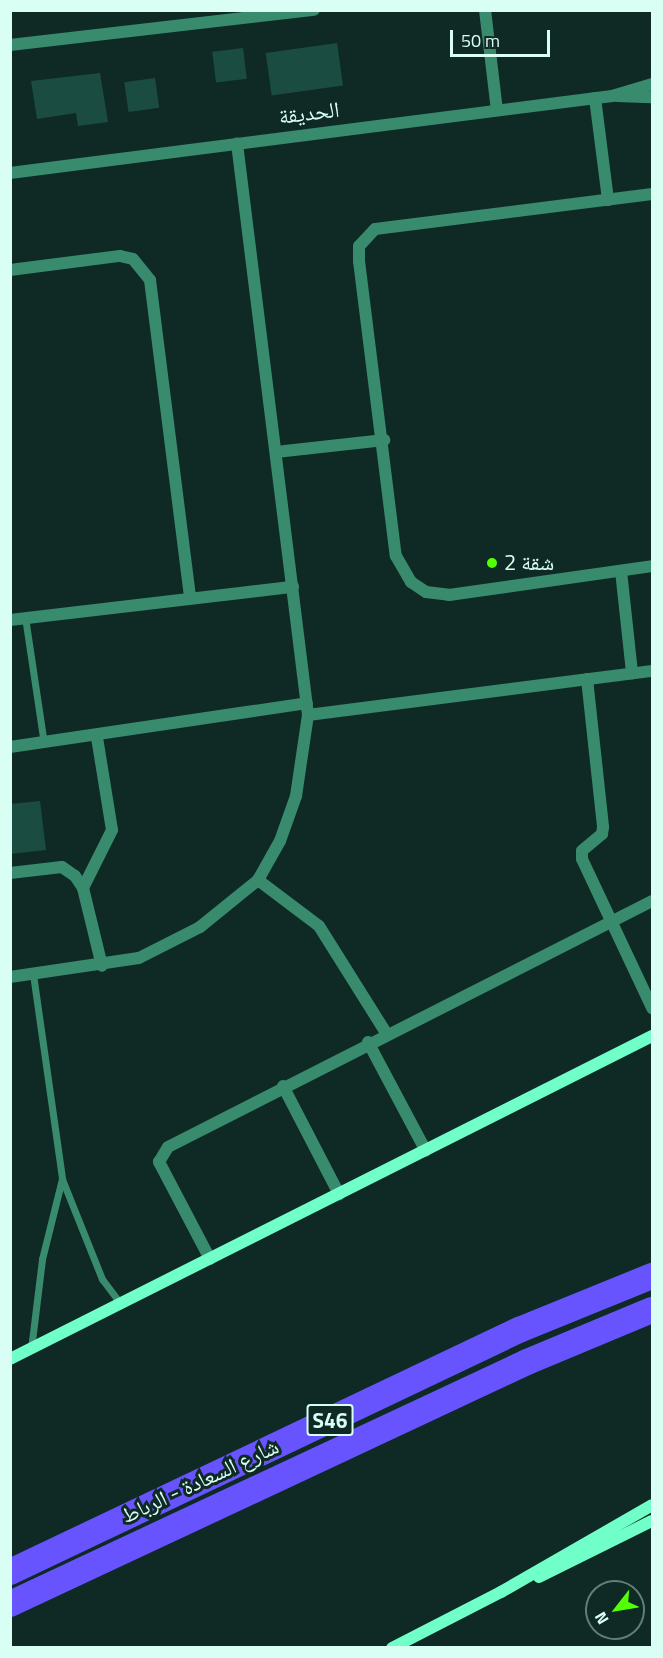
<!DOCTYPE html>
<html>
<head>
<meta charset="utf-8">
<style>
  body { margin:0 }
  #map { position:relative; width:663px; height:1658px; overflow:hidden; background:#0f2a24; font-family:"Titillium Web","Noto Naskh Arabic",sans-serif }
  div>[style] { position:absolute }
  .building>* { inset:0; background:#1b4c42; transform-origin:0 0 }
  .lane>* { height:7px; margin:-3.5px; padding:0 3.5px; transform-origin:3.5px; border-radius:3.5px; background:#398b6d }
  .street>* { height:12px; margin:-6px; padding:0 6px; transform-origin:6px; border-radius:6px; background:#398b6d }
  .secondary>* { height:12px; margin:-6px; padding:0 6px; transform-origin:6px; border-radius:6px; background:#70ffc8 }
  .highway>* { height:26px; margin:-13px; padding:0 13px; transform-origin:13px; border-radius:13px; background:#6754ff }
  .dots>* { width:16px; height:16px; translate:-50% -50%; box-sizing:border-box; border:3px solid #0f2a24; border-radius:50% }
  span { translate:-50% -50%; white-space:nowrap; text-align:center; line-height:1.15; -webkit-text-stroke:6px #0f2a24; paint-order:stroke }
  .shield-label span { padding:2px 4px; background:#0f2a24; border:2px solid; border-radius:4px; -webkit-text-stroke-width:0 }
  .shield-label { font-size:21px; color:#d9fff4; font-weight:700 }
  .street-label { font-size:22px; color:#d9fff4 }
  .poi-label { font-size:22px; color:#d9fff4 }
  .left { translate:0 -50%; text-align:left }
  .frame { position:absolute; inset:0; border:12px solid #d9fff4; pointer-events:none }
  .north { position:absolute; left:585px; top:1580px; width:60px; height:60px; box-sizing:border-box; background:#0f2a24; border:2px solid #607f77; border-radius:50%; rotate:239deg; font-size:16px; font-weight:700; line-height:24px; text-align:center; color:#d9fff4 }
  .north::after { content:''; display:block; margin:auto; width:21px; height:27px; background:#52ff05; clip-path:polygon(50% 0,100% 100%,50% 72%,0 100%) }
  .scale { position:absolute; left:450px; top:30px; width:100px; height:27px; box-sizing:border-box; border:3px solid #d9fff4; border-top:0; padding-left:8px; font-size:18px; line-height:21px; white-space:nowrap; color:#d9fff4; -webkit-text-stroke:4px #0f2a24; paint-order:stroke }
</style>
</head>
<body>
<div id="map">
  <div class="building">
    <div style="left:337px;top:43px;width:43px;height:72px;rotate:82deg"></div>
    <div style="left:243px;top:48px;width:31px;height:31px;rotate:83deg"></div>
    <div style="clip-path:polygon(100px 73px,108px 122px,78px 126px,76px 113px,37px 119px,31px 81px)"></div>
    <div style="left:155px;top:78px;width:30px;height:31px;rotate:82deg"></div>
    <div style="clip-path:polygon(40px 801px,46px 850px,10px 854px,10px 804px)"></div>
  </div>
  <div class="lane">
    <div style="left:25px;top:617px;width:128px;rotate:81.5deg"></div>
    <div style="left:33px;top:974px;width:207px;rotate:81.9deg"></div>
    <div style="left:62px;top:1179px;width:108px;rotate:68.2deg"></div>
    <div style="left:102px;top:1279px;width:31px;rotate:53deg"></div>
    <div style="left:31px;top:1349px;width:91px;rotate:-83deg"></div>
    <div style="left:42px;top:1259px;width:82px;rotate:-76deg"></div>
  </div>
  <div class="street">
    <div style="left:485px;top:10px;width:101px;rotate:83.2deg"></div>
    <div style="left:10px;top:45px;width:306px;rotate:-6.6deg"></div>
    <div style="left:617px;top:96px;width:35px;rotate:2deg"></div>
    <div style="left:595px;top:98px;width:103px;rotate:82.7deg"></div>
    <div style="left:10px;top:173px;width:607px;rotate:-7.29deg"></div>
    <div style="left:612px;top:96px;width:42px;rotate:-16.7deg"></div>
    <div style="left:652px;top:194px;width:279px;rotate:172.8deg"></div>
    <div style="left:375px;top:229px;width:23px;rotate:133deg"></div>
    <div style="left:359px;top:246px;width:15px;rotate:90deg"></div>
    <div style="left:359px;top:261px;width:297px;rotate:82.9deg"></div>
    <div style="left:396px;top:556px;width:30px;rotate:60deg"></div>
    <div style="left:411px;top:582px;width:18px;rotate:34deg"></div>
    <div style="left:426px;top:592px;width:23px;rotate:7deg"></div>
    <div style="left:449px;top:595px;width:205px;rotate:-8.1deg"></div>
    <div style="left:10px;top:270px;width:111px;rotate:-7.3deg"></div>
    <div style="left:120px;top:256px;width:13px;rotate:13deg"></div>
    <div style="left:133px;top:259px;width:27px;rotate:51deg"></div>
    <div style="left:150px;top:280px;width:320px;rotate:82.8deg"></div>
    <div style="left:276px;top:452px;width:109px;rotate:-6.3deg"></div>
    <div style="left:621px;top:571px;width:103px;rotate:83.8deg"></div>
    <div style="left:10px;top:620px;width:285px;rotate:-6.7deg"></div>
    <div style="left:587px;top:679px;width:149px;rotate:83.8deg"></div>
    <div style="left:603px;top:827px;width:7px;rotate:98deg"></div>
    <div style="left:602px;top:834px;width:26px;rotate:140deg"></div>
    <div style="left:582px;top:851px;width:8px;rotate:90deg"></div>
    <div style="left:582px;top:859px;width:165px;rotate:64.8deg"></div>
    <div style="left:308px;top:715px;width:347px;rotate:-7.3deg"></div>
    <div style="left:10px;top:747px;width:300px;rotate:-8.4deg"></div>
    <div style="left:10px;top:873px;width:52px;rotate:-6.6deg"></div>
    <div style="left:62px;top:867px;width:16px;rotate:35deg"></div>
    <div style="left:75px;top:876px;width:14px;rotate:56deg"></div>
    <div style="left:83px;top:888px;width:80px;rotate:76.3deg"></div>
    <div style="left:258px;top:880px;width:76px;rotate:37deg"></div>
    <div style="left:319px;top:926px;width:126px;rotate:57.9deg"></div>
    <div style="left:83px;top:888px;width:65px;rotate:-63.4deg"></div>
    <div style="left:112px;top:830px;width:94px;rotate:-99.2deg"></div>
    <div style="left:10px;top:977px;width:130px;rotate:-8.4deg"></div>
    <div style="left:139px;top:958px;width:68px;rotate:-26.9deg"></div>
    <div style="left:200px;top:927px;width:75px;rotate:-39deg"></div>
    <div style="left:258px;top:880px;width:45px;rotate:-60.6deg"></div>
    <div style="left:280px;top:841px;width:48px;rotate:-70.4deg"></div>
    <div style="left:296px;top:796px;width:82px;rotate:-81.6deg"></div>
    <div style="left:308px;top:715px;width:576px;rotate:-97.08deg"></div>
    <div style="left:368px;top:1042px;width:123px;rotate:62deg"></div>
    <div style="left:283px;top:1086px;width:122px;rotate:62.6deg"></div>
    <div style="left:210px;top:1259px;width:110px;rotate:-117.7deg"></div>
    <div style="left:159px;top:1162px;width:17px;rotate:-59deg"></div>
    <div style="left:168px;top:1147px;width:543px;rotate:-26.94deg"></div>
  </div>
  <div class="secondary">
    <div style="left:10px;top:1359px;width:719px;rotate:-26.71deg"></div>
    <div style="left:539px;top:1577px;width:126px;rotate:-26.4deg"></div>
    <div style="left:392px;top:1648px;width:123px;rotate:-27.2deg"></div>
    <div style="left:501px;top:1592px;width:174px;rotate:-29.9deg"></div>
  </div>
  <div class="highway">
    <div style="left:10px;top:1572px;width:564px;rotate:-25.43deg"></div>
    <div style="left:519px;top:1330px;width:144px;rotate:-22.1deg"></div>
    <div style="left:10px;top:1604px;width:571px;rotate:-25.08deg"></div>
    <div style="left:527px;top:1362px;width:135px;rotate:-22.6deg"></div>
  </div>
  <div class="dots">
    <div style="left:492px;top:563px;background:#52ff05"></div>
  </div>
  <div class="shield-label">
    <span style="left:330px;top:1420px">S46</span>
  </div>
  <div class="street-label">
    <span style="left:309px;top:113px;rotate:-7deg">الحديقة</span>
    <span style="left:200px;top:1481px;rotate:-25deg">شارع السعادة - الرباط</span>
  </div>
  <div class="poi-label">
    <span class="left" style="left:504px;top:563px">شقة 2</span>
  </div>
  <div class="frame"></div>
  <div class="north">N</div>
  <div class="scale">50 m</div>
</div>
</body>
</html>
